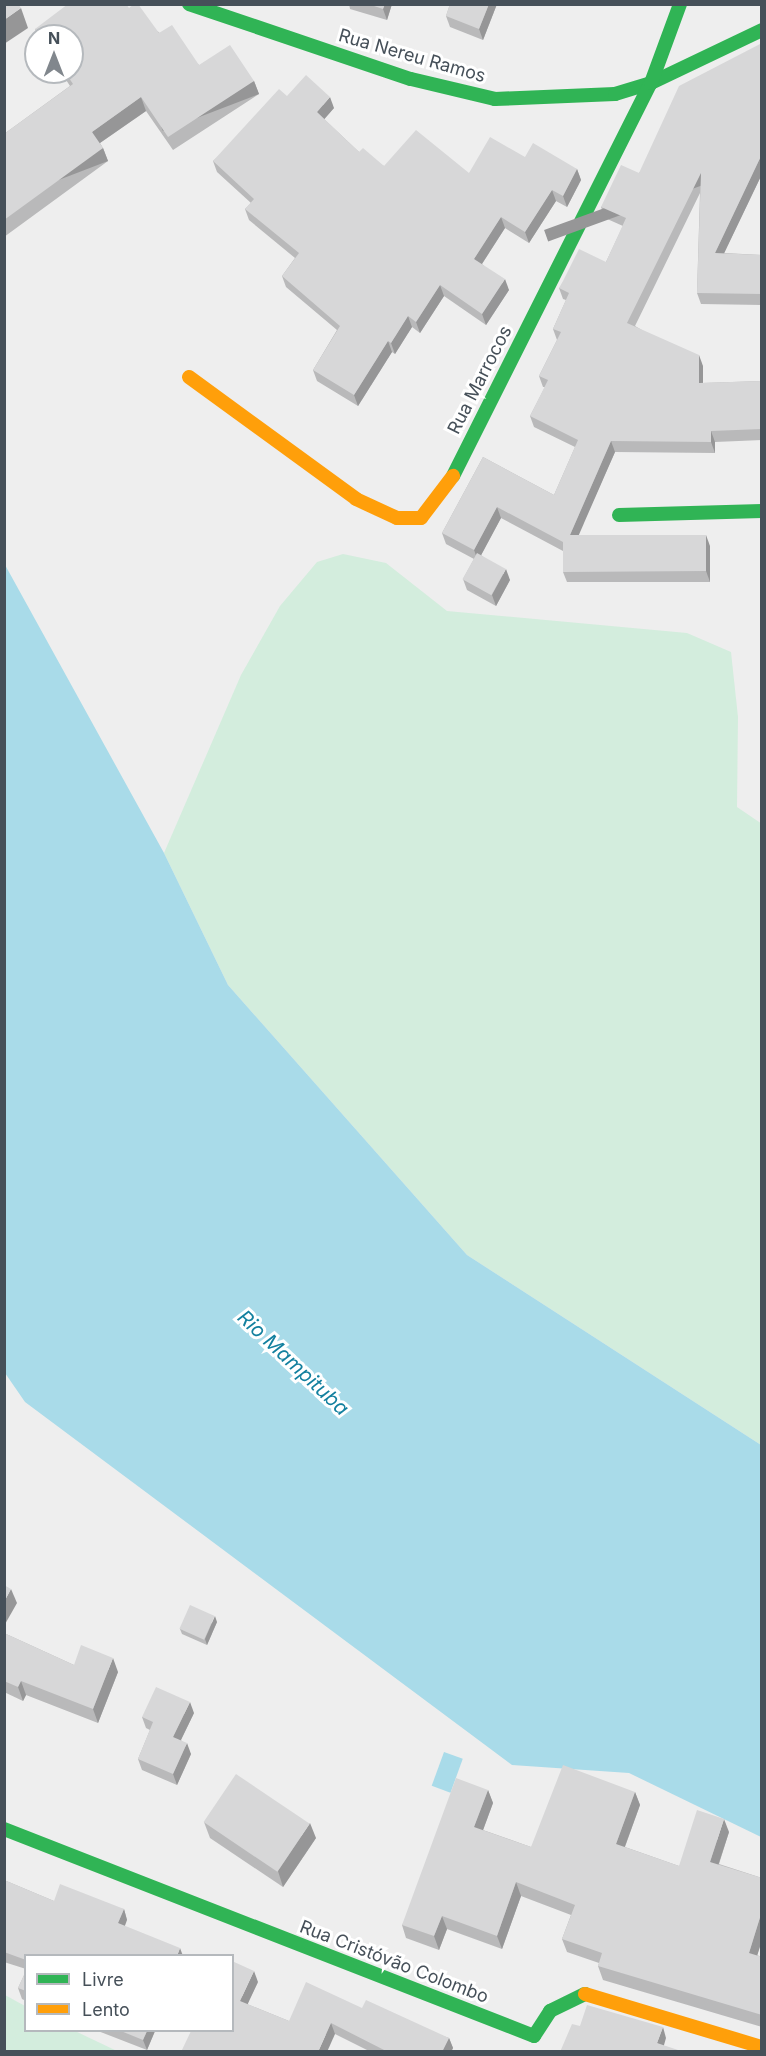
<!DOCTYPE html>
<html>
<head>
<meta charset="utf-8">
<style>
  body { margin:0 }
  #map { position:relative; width:766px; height:2056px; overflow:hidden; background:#eee; font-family:Inter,sans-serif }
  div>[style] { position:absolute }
  .green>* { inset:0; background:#d3eddd }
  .water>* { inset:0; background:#a9dbe9; transform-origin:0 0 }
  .fast>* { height:14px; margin:-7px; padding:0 7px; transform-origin:7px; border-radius:7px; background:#30b455 }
  .slow>* { height:14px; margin:-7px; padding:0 7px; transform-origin:7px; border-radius:7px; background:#ff9f0a }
  .wall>* { inset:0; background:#b9b9ba }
  .shaded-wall>* { inset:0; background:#969697; transform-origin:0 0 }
  .building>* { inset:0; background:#d7d7d8; transform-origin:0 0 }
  span { translate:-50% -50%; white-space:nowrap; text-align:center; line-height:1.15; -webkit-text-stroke:6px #fff; paint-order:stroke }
  .street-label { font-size:18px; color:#465059 }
  .water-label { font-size:20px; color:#13809f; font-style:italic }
  .frame { position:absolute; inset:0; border:6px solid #465059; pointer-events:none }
  .legend { position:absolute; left:24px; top:1954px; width:210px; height:78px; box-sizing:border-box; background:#fff; border:2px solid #b5b9bd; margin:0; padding:8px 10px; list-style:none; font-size:18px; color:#465059 }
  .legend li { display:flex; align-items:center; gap:12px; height:30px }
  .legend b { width:30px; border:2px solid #b5b9bd }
  .north { position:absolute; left:24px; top:24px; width:60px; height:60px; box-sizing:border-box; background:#fff; border:2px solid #b5b9bd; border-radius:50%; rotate:0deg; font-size:16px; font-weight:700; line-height:24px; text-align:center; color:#465059 }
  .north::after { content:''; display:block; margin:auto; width:21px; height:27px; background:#81878d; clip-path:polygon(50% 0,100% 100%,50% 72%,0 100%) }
</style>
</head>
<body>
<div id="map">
  <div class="green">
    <div style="clip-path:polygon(343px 554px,386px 563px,447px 611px,687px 633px,731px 652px,738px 717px,737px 807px,762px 824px,761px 1445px,467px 1255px,228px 985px,164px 853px,241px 675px,280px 606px,317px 562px)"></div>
    <div style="clip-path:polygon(5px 1995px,25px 2006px,26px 2030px,75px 2031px,117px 2051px,5px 2051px)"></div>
  </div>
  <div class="water">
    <div style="clip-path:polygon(4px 563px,164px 853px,228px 985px,467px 1255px,761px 1445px,761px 1837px,629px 1773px,512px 1765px,25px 1402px,5px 1373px)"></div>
    <div style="left:444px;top:1752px;width:20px;height:36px;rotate:20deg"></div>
  </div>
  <div class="fast">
    <div style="left:189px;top:4px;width:234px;rotate:18.7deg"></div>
    <div style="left:411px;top:79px;width:86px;rotate:13.4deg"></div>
    <div style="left:495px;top:99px;width:120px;rotate:-2.4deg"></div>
    <div style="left:615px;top:94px;width:38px;rotate:-17deg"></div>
    <div style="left:651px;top:83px;width:123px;rotate:-25.5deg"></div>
    <div style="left:453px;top:476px;width:440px;rotate:-63.3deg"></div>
    <div style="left:651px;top:83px;width:84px;rotate:-69.8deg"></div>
    <div style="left:619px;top:515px;width:143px;rotate:-1.6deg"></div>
    <div style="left:4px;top:1829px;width:569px;rotate:21.33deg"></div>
    <div style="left:534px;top:2036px;width:30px;rotate:-57deg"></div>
    <div style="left:550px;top:2011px;width:39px;rotate:-26deg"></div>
  </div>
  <div class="slow">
    <div style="left:189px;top:377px;width:207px;rotate:36.1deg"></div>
    <div style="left:356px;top:499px;width:45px;rotate:24.9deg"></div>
    <div style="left:397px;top:518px;width:24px"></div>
    <div style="left:421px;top:518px;width:53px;rotate:-52.7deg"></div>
    <div style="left:585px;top:1994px;width:185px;rotate:16.7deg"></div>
  </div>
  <div class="wall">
    <div style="clip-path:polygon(349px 4px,392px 4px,387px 20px,350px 9px)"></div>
    <div style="clip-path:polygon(450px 4px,497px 4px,483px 40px,450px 27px,446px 16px)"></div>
    <div style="clip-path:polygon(129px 8px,199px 65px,254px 81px,259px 94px,173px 150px,146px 111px,100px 143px,103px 148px,108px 161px,4px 237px,4px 134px,70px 86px,61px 72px,72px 72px,72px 36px,38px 36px,35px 29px)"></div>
    <div style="clip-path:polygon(762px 43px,762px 174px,724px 253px,762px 255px,762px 305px,701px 304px,697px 293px,700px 193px,635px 326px,703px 366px,703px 383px,762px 381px,762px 440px,715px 442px,715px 453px,615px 452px,578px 535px,710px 546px,710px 582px,567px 582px,563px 572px,563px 551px,501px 518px,481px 555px,510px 580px,496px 606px,467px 590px,463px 579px,474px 559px,446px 544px,442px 533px,483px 457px,554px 495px,575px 447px,534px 427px,530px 416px,545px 387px,543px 387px,539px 376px,557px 340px,553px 329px,566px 300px,563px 299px,559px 288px,606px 262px,623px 226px,605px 218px,601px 207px,639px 173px)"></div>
    <div style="clip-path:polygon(287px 96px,334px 108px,324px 119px,359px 152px,384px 166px,469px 173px,525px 157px,577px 169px,581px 180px,567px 207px,556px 201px,529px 243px,505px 228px,482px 264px,509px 290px,486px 325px,444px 296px,420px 333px,412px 327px,395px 354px,392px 352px,358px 406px,317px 381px,313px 370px,337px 330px,286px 287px,282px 276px,295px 258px,249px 220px,245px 209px,251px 203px,217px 172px,213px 161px)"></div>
    <div style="clip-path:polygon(217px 1622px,207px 1645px,182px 1634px,180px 1629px)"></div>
    <div style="clip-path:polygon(4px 1633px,74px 1665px,118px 1672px,98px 1723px,26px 1695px,23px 1701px,4px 1692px)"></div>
    <div style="clip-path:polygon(194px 1713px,181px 1740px,191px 1754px,177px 1785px,142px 1770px,138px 1759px,150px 1730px,146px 1728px,142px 1717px)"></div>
    <div style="clip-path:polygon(488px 1790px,493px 1803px,483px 1830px,531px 1847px,635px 1792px,640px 1805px,625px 1847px,679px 1866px,729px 1832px,719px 1864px,762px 1878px,762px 1940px,757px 1955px,762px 1957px,762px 2027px,603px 1980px,598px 1966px,599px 1963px,567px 1952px,562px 1939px,571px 1915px,521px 1896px,502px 1949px,447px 1929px,439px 1950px,406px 1938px,402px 1925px)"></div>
    <div style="clip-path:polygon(204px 1822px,316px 1838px,283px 1887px,210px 1838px)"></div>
    <div style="clip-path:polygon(4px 1880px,54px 1901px,124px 1909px,127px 1920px,26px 1956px,26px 1969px,4px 1962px)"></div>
    <div style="clip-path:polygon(26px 1971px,26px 2001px,22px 1999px,18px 1988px)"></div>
    <div style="clip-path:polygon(258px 1982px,247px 2004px,289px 2021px,362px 2008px,449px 2038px,453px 2048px,451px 2052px,371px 2052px,335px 2034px,181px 2052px)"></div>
    <div style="clip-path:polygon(98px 2031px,155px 2031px,147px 2050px)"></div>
  </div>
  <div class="shaded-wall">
    <div style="clip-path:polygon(385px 4px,392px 4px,387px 20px,383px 9px)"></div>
    <div style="clip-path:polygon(489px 4px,497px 4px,483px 40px,479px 29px)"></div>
    <div style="clip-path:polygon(21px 8px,28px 28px,4px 44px,4px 20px)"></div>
    <div style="left:254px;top:81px;width:14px;height:103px;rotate:69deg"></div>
    <div style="clip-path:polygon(141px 97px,146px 111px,97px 145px,92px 132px)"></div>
    <div style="clip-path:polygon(330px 97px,334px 108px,321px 123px,317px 112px)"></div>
    <div style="left:103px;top:148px;width:14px;height:122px;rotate:69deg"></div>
    <div style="clip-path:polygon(762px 154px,762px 174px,719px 264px,715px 253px)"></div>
    <div style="clip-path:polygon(577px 169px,581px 180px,567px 207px,563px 196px)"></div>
    <div style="left:701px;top:173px;width:12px;height:167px;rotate:70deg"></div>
    <div style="clip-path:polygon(552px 190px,556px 201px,529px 243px,525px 232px)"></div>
    <div style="clip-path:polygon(501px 217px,505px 228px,478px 270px,474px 259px)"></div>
    <div style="clip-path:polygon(505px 279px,509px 290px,486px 325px,482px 314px)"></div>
    <div style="clip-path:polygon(440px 285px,444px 296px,420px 333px,416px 322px)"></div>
    <div style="clip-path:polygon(408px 316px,412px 327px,395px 354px,391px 343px)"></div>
    <div style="clip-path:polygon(388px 341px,392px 352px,358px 406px,354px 395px)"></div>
    <div style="clip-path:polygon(699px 355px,703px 366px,703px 394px,699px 383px)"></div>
    <div style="clip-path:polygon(711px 431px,715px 442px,715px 453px,711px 442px)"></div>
    <div style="clip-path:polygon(611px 441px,615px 452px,574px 546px,570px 535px)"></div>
    <div style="clip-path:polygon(497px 507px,501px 518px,478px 561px,474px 550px)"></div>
    <div style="clip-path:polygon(706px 535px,710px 546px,710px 582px,706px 571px)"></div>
    <div style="clip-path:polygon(506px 569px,510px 580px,496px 606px,492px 595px)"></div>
    <div style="clip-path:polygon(11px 1589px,17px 1603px,4px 1626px,4px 1602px)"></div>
    <div style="clip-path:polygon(215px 1616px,217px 1622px,207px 1645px,205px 1639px)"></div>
    <div style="clip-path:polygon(113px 1658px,118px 1672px,98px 1723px,93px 1709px)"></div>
    <div style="clip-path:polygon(21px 1681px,26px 1695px,23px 1701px,18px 1687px)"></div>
    <div style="clip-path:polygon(190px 1702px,194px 1713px,177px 1748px,173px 1737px)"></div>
    <div style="clip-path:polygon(187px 1743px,191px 1754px,177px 1785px,173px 1774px)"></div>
    <div style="clip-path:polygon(488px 1790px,493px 1803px,479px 1841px,474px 1827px)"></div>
    <div style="clip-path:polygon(635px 1792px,640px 1805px,621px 1857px,616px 1844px)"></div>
    <div style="clip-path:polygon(724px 1819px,729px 1832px,715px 1875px,710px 1862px)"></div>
    <div style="clip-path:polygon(310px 1823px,316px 1838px,283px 1887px,278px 1871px)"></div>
    <div style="clip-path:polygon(516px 1882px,521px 1896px,502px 1949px,497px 1936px)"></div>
    <div style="clip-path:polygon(124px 1909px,127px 1920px,122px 1934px,118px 1923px)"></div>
    <div style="clip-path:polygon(762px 1911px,762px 1940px,754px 1966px,749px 1953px)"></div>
    <div style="clip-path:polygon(442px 1916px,447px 1929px,439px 1950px,434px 1936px)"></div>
    <div style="clip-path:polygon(180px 1948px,183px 1956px,177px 1956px)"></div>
    <div style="clip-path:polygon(254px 1971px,258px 1982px,244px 2012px,240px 2001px)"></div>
    <div style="clip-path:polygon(331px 2023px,335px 2034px,327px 2052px,318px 2052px)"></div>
    <div style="clip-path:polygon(663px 2027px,666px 2038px,662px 2052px,657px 2043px)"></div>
    <div style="clip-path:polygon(147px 2031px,155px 2031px,147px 2050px,143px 2040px)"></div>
    <div style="clip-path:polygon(449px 2038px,453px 2048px,451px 2052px,442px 2052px)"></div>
  </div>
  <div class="building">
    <div style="clip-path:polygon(4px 4px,18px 4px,21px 8px,4px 20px)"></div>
    <div style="clip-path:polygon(68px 4px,126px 4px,129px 8px,134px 4px,138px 4px,159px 33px,172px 25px,199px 65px,230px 45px,254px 81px,168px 137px,141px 97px,92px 132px,103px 148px,4px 220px,4px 134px,73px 84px,65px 72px,72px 72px,72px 36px,40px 36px,35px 29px)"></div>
    <div style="clip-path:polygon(368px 4px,385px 4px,383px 9px)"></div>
    <div style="clip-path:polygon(450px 4px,489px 4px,479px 29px,446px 16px)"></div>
    <div style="clip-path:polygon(762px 43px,762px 154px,715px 253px,762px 255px,762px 294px,697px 293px,701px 173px,627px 323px,699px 355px,699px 383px,762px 381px,762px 429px,711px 431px,711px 442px,611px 441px,570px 535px,706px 535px,706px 571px,563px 572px,563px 542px,497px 507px,474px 550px,442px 533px,483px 457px,554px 495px,578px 440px,530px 416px,548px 380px,539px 376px,561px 332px,553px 329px,569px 293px,559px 288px,563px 281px,579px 249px,606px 262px,626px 218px,601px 207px,621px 165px,639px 173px,679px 86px)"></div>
    <div style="clip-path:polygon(306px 75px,330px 97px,317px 112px,359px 152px,363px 148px,384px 166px,416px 130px,469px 173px,490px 137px,525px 157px,533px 143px,577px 169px,563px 196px,552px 190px,525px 232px,501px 217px,474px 259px,505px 279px,482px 314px,440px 285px,416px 322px,408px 316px,391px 343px,388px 341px,354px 395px,313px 370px,340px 326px,282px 276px,299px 253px,245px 209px,254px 199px,213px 161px,279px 89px,287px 96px)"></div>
    <div style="left:477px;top:553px;width:33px;height:30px;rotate:29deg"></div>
    <div style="clip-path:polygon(4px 1585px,11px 1589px,4px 1602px)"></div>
    <div style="left:190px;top:1605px;width:27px;height:26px;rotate:24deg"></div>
    <div style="clip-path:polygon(4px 1633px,74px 1665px,81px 1645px,113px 1658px,93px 1709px,21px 1681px,18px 1687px,4px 1681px)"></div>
    <div style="clip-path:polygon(156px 1687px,190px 1702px,173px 1737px,187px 1743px,173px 1774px,138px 1759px,153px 1722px,142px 1717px)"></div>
    <div style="clip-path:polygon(563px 1765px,635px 1792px,616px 1844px,679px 1866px,697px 1810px,724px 1819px,710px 1862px,762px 1878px,762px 1911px,749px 1953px,762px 1957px,762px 2015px,598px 1966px,602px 1953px,562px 1939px,575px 1905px,516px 1882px,497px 1936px,442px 1916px,434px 1936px,402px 1925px,456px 1778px,488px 1790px,474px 1827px,531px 1847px)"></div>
    <div style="left:236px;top:1774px;width:89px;height:58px;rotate:34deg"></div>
    <div style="clip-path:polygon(4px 1880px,54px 1901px,60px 1884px,124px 1909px,118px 1923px,180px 1948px,177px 1956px,26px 1956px,26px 1960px,4px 1952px)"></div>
    <div style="clip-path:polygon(232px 1961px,254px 1971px,240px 2001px,289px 2021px,306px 1982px,362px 2008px,366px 2000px,449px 2038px,442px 2052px,388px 2052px,331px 2023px,318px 2052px,181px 2052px,191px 2031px,232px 2031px)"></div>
    <div style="clip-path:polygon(26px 1971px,26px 1991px,18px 1988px)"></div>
    <div style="clip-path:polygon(587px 2005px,663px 2027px,657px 2043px,684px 2052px,560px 2052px,572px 2024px,580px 2026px)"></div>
    <div style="clip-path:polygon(121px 2031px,147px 2031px,143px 2040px)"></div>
  </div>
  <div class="street-label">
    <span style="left:412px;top:56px;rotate:16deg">Rua Nereu Ramos</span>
    <span style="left:480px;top:380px;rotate:-63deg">Rua Marrocos</span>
    <span style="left:394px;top:1962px;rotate:21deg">Rua Cristóvão Colombo</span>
  </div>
  <div class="water-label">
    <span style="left:293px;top:1363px;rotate:43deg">Rio Mampituba</span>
  </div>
  <div class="frame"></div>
  <ul class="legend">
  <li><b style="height:8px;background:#30b455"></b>Livre</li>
  <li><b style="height:8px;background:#ff9f0a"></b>Lento</li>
  </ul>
  <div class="north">N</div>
</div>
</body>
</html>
